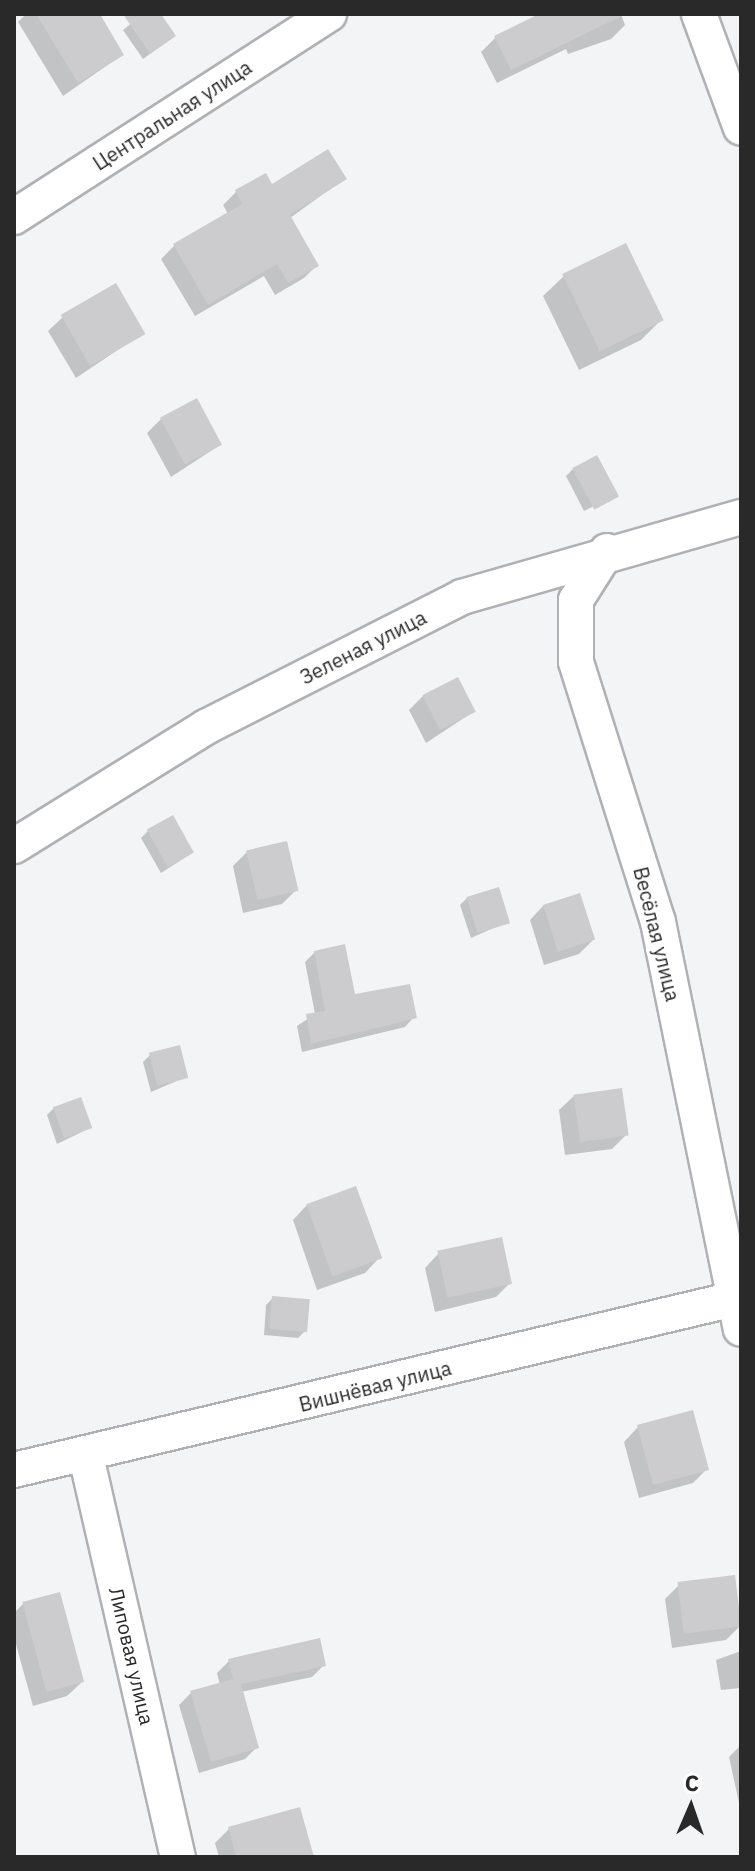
<!DOCTYPE html>
<html>
<head>
<meta charset="utf-8">
<style>
  body { margin:0 }
  #map { position:relative; width:755px; height:1871px; overflow:hidden; background:#f2f4f6; font-family:"IBM Plex Sans",sans-serif }
  div>[style] { position:absolute }
  .shadow>* { inset:0; background:#0003 }
  .building>* { inset:0; background:#cccbcd; transform-origin:0 0 }
  .roads { filter:drop-shadow(2px 0 #b0b1b4) drop-shadow(-2px 0 #b0b1b4) drop-shadow(0 2px #b0b1b4) drop-shadow(0 -2px #b0b1b4) }
  .street>* { height:34px; margin:-17px; padding:0 17px; transform-origin:17px; border-radius:17px; background:#fff }
  span { translate:-50% -50%; white-space:nowrap; text-align:center; line-height:1.15; -webkit-text-stroke:6px #fff; paint-order:stroke }
  .street-label { font-size:20px; color:#29292a }
  .frame { position:absolute; inset:0; border:16px solid #29292a; pointer-events:none }
  .north { position:absolute; left:651px; top:1767px; width:80px; height:80px; -webkit-text-stroke:6px #fff; paint-order:stroke; rotate:2deg; font-size:22px; font-weight:700; line-height:32px; text-align:center; color:#29292a }
  .north::after { content:''; display:block; margin:auto; width:28px; height:36px; background:#29292a; clip-path:polygon(50% 0,100% 100%,50% 72%,0 100%) }
</style>
</head>
<body>
<div id="map">
  <div class="shadow">
    <div style="clip-path:polygon(26px 14px,97px 14px,122px 55px,63px 96px,18px 22px)"></div>
    <div style="clip-path:polygon(143px 14px,159px 14px,174px 36px,143px 59px,123px 30px)"></div>
    <div style="clip-path:polygon(551px 14px,621px 14px,625px 25px,611px 39px,568px 54px,566px 49px,497px 83px,481px 52px,495px 38px)"></div>
    <div style="clip-path:polygon(344px 179px,290px 218px,317px 265px,304px 278px,275px 295px,264px 276px,195px 316px,161px 259px,174px 246px,228px 214px,223px 205px,236px 192px)"></div>
    <div style="clip-path:polygon(564px 276px,661px 320px,641px 340px,579px 370px,543px 296px)"></div>
    <div style="clip-path:polygon(63px 317px,143px 333px,76px 378px,48px 331px)"></div>
    <div style="clip-path:polygon(161px 419px,220px 445px,171px 477px,147px 433px)"></div>
    <div style="clip-path:polygon(573px 469px,616px 495px,584px 511px,566px 476px)"></div>
    <div style="clip-path:polygon(423px 696px,473px 712px,426px 743px,409px 710px)"></div>
    <div style="clip-path:polygon(148px 831px,192px 853px,161px 873px,141px 838px)"></div>
    <div style="clip-path:polygon(247px 852px,296px 890px,282px 904px,243px 913px,233px 866px)"></div>
    <div style="clip-path:polygon(467px 898px,507px 922px,471px 938px,460px 905px)"></div>
    <div style="clip-path:polygon(544px 905px,593px 940px,579px 954px,544px 965px,530px 920px)"></div>
    <div style="clip-path:polygon(315px 952px,354px 997px,414px 1017px,405px 1027px,302px 1052px,297px 1026px,315px 1014px,305px 962px)"></div>
    <div style="clip-path:polygon(150px 1055px,186px 1077px,151px 1092px,143px 1062px)"></div>
    <div style="clip-path:polygon(574px 1096px,626px 1135px,612px 1149px,565px 1155px,559px 1110px)"></div>
    <div style="clip-path:polygon(54px 1108px,90px 1128px,57px 1144px,47px 1115px)"></div>
    <div style="clip-path:polygon(307px 1205px,379px 1258px,365px 1273px,317px 1290px,293px 1220px)"></div>
    <div style="clip-path:polygon(439px 1253px,510px 1283px,496px 1297px,435px 1312px,425px 1268px)"></div>
    <div style="clip-path:polygon(273px 1298px,305px 1331px,298px 1338px,264px 1335px,266px 1305px)"></div>
    <div style="clip-path:polygon(638px 1427px,707px 1469px,693px 1483px,639px 1498px,624px 1442px)"></div>
    <div style="clip-path:polygon(679px 1585px,740px 1626px,726px 1640px,672px 1648px,665px 1599px)"></div>
    <div style="clip-path:polygon(23px 1604px,82px 1682px,67px 1696px,33px 1706px,14px 1637px,14px 1613px)"></div>
    <div style="clip-path:polygon(741px 1651px,741px 1688px,721px 1690px,716px 1660px)"></div>
    <div style="clip-path:polygon(229px 1661px,324px 1665px,312px 1677px,241px 1692px,257px 1747px,245px 1759px,199px 1773px,179px 1705px,191px 1693px,220px 1685px,217px 1673px)"></div>
    <div style="clip-path:polygon(741px 1745px,741px 1812px,729px 1757px)"></div>
    <div style="clip-path:polygon(229px 1829px,312px 1857px,219px 1857px,215px 1843px)"></div>
  </div>
  <div class="building">
    <div style="clip-path:polygon(36px 14px,100px 14px,124px 55px,78px 83px)"></div>
    <div style="clip-path:polygon(123px 14px,161px 14px,176px 36px,150px 54px)"></div>
    <div style="clip-path:polygon(539px 14px,626px 14px,511px 70px,494px 36px)"></div>
    <div style="clip-path:polygon(328px 149px,347px 179px,290px 215px,319px 266px,288px 283px,277px 264px,208px 305px,173px 244px,242px 204px,235px 190px,266px 173px,272px 184px)"></div>
    <div style="left:626px;top:243px;width:86px;height:71px;rotate:64deg"></div>
    <div style="left:116px;top:283px;width:59px;height:64px;rotate:60deg"></div>
    <div style="left:197px;top:398px;width:53px;height:42px;rotate:62deg"></div>
    <div style="left:597px;top:455px;width:47px;height:28px;rotate:62deg"></div>
    <div style="left:458px;top:677px;width:39px;height:40px;rotate:63deg"></div>
    <div style="left:173px;top:815px;width:43px;height:30px;rotate:61deg"></div>
    <div style="left:287px;top:841px;width:51px;height:42px;rotate:77deg"></div>
    <div style="left:499px;top:887px;width:38px;height:34px;rotate:73deg"></div>
    <div style="left:580px;top:893px;width:49px;height:39px;rotate:72deg"></div>
    <div style="clip-path:polygon(345px 944px,355px 994px,410px 984px,417px 1018px,311px 1044px,306px 1014px,325px 1011px,314px 951px)"></div>
    <div style="left:180px;top:1045px;width:34px;height:32px;rotate:76deg"></div>
    <div style="left:622px;top:1088px;width:48px;height:49px;rotate:82deg"></div>
    <div style="left:81px;top:1097px;width:33px;height:30px;rotate:70deg"></div>
    <div style="left:356px;top:1186px;width:77px;height:53px;rotate:70deg"></div>
    <div style="left:502px;top:1237px;width:48px;height:66px;rotate:78deg"></div>
    <div style="left:272px;top:1296px;width:38px;height:33px;rotate:5deg"></div>
    <div style="left:693px;top:1410px;width:62px;height:58px;rotate:75deg"></div>
    <div style="left:735px;top:1575px;width:52px;height:58px;rotate:83deg"></div>
    <div style="left:60px;top:1592px;width:93px;height:39px;rotate:75deg"></div>
    <div style="clip-path:polygon(320px 1638px,326px 1666px,241px 1684px,259px 1748px,211px 1762px,190px 1691px,233px 1679px,228px 1659px)"></div>
    <div style="clip-path:polygon(300px 1807px,314px 1857px,236px 1857px,228px 1827px)"></div>
  </div>
  <div class="roads">
    <div class="street">
      <div style="left:699px;top:14px;width:121px;rotate:69.8deg"></div>
      <div style="left:14px;top:217px;width:375px;rotate:-32.8deg"></div>
      <div style="left:607px;top:551px;width:58px;rotate:122.3deg"></div>
      <div style="left:576px;top:600px;width:62px;rotate:90deg"></div>
      <div style="left:576px;top:662px;width:273px;rotate:72.5deg"></div>
      <div style="left:658px;top:922px;width:415px;rotate:78.5deg"></div>
      <div style="left:14px;top:846px;width:226px;rotate:-31.8deg"></div>
      <div style="left:206px;top:727px;width:287px;rotate:-26.9deg"></div>
      <div style="left:462px;top:597px;width:290px;rotate:-16deg"></div>
      <div style="left:86px;top:1456px;width:411px;rotate:77.1deg"></div>
      <div style="left:14px;top:1470px;width:740px;rotate:-13.36deg"></div>
    </div>
  </div>
  <div class="street-label">
    <span style="left:172px;top:115px;rotate:-33deg">Центральная улица</span>
    <span style="left:363px;top:647px;rotate:-27deg">Зеленая улица</span>
    <span style="left:657px;top:934px;rotate:76deg">Весёлая улица</span>
    <span style="left:375px;top:1386px;rotate:-14deg">Вишнёвая улица</span>
    <span style="left:132px;top:1656px;rotate:77deg">Липовая улица</span>
  </div>
  <div class="frame"></div>
  <div class="north">С</div>
</div>
</body>
</html>
